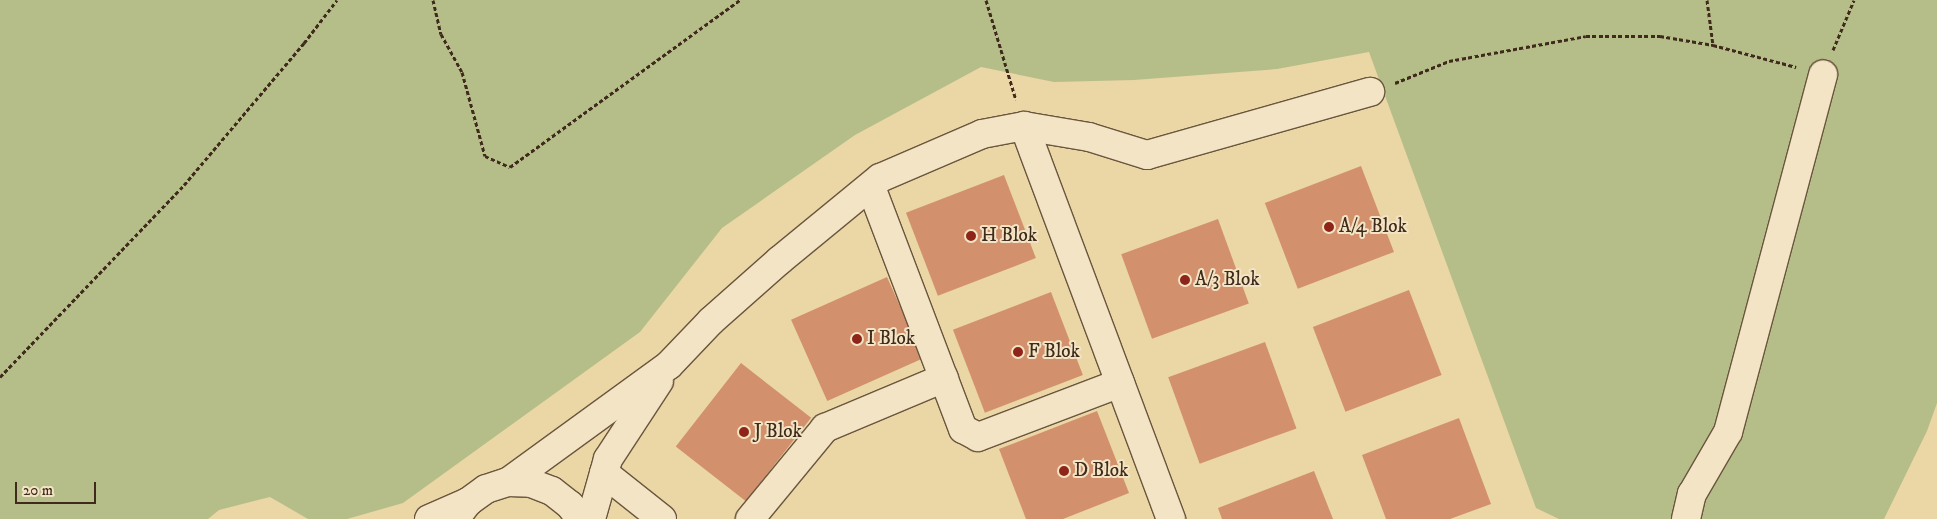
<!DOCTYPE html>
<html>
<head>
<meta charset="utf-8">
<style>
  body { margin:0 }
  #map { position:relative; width:1937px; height:519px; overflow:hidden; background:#ebd6a5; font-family:"IM FELL DW Pica",serif }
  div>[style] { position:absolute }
  .green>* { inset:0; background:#b5be88 }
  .building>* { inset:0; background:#d2916c; transform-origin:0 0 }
  .path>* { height:3px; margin-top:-1.5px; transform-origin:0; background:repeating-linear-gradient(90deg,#3f2a1b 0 4px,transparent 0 6.5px) }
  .roads { filter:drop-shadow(1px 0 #6a553e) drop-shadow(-1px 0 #6a553e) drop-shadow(0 1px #6a553e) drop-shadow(0 -1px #6a553e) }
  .minor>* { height:28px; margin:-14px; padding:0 14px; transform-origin:14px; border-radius:14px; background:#f2e4c4 }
  .dots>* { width:14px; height:14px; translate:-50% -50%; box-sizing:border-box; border:2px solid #f2e4c4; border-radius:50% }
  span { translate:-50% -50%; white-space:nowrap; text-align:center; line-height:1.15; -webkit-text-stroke:4px #f2e4c4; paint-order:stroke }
  .poi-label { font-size:19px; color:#3f2a1b }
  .left { translate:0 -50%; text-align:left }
  .scale { position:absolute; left:15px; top:482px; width:81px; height:22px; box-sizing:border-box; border:2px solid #3f2a1b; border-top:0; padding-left:6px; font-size:15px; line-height:18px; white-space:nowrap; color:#3f2a1b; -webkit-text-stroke:4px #f2e4c4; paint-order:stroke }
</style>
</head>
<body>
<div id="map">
  <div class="green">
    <div style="clip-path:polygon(0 0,1937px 0,1937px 403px,1927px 431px,1884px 519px,1559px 519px,1536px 508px,1369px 52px,1277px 69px,1134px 80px,1054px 82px,981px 67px,855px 135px,722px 228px,640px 332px,403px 503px,347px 519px,308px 519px,270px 497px,219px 510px,208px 519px,0 519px)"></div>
  </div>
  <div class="building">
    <div style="left:1361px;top:166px;width:92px;height:103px;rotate:69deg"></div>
    <div style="left:1004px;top:175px;width:89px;height:105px;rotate:69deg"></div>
    <div style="left:1218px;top:219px;width:90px;height:103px;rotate:70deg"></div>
    <div style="left:887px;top:277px;width:89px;height:105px;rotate:66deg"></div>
    <div style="left:1409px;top:290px;width:91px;height:103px;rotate:69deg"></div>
    <div style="left:1051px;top:292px;width:89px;height:105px;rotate:69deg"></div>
    <div style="left:1265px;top:342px;width:92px;height:103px;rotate:70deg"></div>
    <div style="left:741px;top:363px;width:89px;height:106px;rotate:38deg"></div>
    <div style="clip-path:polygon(1097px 411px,1129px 493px,1063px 519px,1026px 519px,999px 449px)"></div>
    <div style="clip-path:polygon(1459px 418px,1491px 504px,1450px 519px,1386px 519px,1362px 455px)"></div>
    <div style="clip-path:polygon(1314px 471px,1333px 519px,1222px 519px,1218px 508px)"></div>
  </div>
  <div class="path">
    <div style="left:433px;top:0;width:35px;rotate:77deg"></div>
    <div style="left:441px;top:34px;width:43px;rotate:61.1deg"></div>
    <div style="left:462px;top:72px;width:87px;rotate:74.7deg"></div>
    <div style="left:485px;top:156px;width:27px;rotate:24deg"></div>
    <div style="left:510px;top:167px;width:284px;rotate:-36deg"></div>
    <div style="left:986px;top:0;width:104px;rotate:73.3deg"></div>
    <div style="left:1707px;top:0;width:45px;rotate:82.4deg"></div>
    <div style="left:1833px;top:50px;width:54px;rotate:-67.2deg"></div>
    <div style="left:1395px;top:83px;width:58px;rotate:-22.2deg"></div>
    <div style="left:1449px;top:61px;width:139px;rotate:-10.3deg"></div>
    <div style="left:1586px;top:36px;width:74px"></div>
    <div style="left:1660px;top:36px;width:54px;rotate:9.6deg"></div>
    <div style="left:1713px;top:45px;width:86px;rotate:14.8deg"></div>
    <div style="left:0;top:377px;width:266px;rotate:-46.2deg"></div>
    <div style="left:184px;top:185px;width:186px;rotate:-49.8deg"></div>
    <div style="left:304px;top:43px;width:54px;rotate:-52.5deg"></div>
  </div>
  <div class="roads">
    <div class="minor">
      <div style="left:1024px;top:126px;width:66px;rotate:9.6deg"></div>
      <div style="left:1089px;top:137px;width:61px;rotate:17.2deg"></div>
      <div style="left:1147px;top:155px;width:232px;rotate:-15.8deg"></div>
      <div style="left:871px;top:187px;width:259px;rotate:69.2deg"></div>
      <div style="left:963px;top:429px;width:17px;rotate:28deg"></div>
      <div style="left:978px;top:437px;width:152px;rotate:-20.8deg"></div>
      <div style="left:604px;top:473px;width:74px;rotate:38.4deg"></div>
      <div style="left:508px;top:482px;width:199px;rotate:-36deg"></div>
      <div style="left:669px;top:365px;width:61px;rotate:-46.3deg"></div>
      <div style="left:711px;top:321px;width:92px;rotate:-41.5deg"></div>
      <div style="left:780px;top:260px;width:129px;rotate:-39.4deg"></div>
      <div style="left:880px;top:178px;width:111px;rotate:-23.3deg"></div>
      <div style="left:982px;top:134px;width:43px;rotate:-10.8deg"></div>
      <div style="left:1024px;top:126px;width:420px;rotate:69.5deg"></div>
      <div style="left:429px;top:519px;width:43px;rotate:-23.6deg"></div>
      <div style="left:455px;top:519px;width:21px;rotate:-53deg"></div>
      <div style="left:468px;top:502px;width:22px;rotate:-36deg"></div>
      <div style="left:486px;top:489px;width:23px;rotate:-18deg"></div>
      <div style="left:508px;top:482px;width:23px;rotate:2deg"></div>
      <div style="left:531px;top:483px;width:22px;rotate:21deg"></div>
      <div style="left:552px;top:491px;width:23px;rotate:38deg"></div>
      <div style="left:570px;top:505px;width:17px;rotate:54deg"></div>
      <div style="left:591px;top:519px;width:62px;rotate:-74.2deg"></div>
      <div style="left:608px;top:459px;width:93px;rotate:-56.8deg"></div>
      <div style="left:750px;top:519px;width:118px;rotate:-50.5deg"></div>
      <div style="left:825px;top:428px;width:129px;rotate:-22.8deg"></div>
      <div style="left:1686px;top:519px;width:26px;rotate:-77deg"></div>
      <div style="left:1692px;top:494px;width:72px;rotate:-59.9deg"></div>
      <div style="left:1728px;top:432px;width:370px;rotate:-75.1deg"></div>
    </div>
  </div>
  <div class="dots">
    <div style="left:1329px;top:227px;background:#8f2418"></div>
    <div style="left:971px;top:236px;background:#8f2418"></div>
    <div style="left:1185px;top:280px;background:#8f2418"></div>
    <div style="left:857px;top:339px;background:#8f2418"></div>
    <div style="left:1018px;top:352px;background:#8f2418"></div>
    <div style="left:744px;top:432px;background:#8f2418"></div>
    <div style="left:1064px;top:471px;background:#8f2418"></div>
  </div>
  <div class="poi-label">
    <span class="left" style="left:1339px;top:227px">A/4 Blok</span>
    <span class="left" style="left:981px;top:236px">H Blok</span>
    <span class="left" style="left:1195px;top:280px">A/3 Blok</span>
    <span class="left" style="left:867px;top:339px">I Blok</span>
    <span class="left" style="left:1028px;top:352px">F Blok</span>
    <span class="left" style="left:754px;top:432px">J Blok</span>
    <span class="left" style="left:1074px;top:471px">D Blok</span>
  </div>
  <div class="scale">20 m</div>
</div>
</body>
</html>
